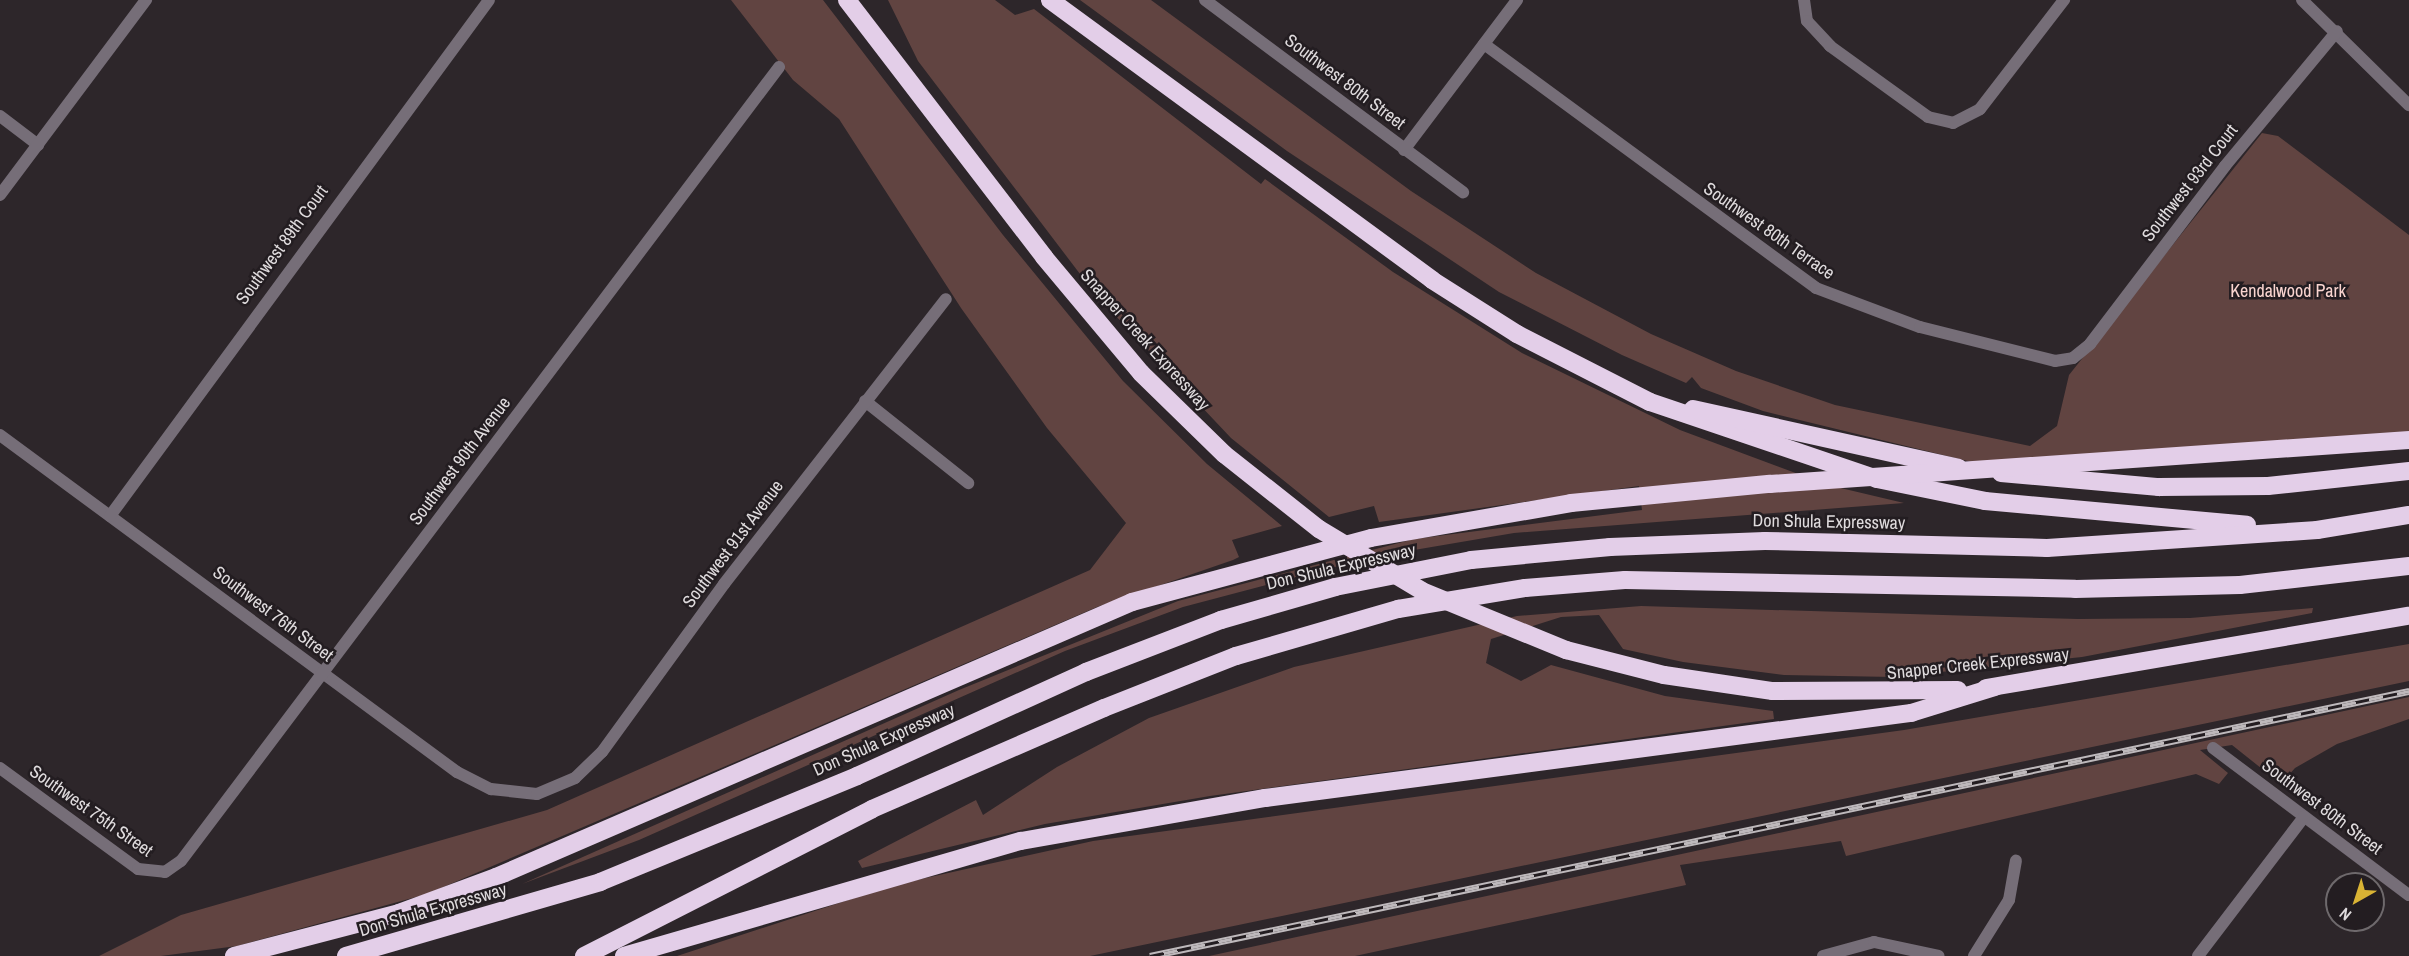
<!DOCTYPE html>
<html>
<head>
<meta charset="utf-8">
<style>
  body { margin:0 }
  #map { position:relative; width:2409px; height:956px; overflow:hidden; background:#2d262a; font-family:"Archivo Narrow",sans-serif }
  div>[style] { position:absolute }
  .green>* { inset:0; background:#614441 }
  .street>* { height:12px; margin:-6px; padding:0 6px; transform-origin:6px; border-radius:6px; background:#766e78 }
  .highway>* { height:18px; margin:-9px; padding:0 9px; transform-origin:9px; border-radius:9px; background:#e3cee8 }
  .rail>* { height:7px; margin-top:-3.5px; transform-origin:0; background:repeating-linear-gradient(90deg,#231d21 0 14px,#beb9bc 0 28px); box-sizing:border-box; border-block:2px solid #beb9bc }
  .highway-bridge>* { height:18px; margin:-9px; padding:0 9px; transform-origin:9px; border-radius:9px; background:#e3cee8 }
  span { translate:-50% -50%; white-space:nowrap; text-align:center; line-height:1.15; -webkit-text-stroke:5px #231d21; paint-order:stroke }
  .street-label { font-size:18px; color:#dfdbdd }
  .park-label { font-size:18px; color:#fad5d0 }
  .north { position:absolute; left:2325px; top:872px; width:60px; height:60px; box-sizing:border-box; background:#231d21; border:2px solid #6e696c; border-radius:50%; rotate:219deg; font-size:16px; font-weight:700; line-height:24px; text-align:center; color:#dfdbdd }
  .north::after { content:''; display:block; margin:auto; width:21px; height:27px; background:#d9b334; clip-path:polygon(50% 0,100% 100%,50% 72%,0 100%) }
</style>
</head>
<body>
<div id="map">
  <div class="green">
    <div style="clip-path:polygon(731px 0,823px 0,1003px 235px,1123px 381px,1207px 464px,1282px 526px,1232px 540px,1239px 557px,1233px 560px,1097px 607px,427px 894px,237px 946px,161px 956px,99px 956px,181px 915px,547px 810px,1090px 570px,1126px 523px,1047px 428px,961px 308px,839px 119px,793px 80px)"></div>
    <div style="clip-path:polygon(888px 0,995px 0,1015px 15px,1034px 9px,1261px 184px,1265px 179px,1393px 272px,1522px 353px,1680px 430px,1828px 485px,1904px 503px,1514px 533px,1373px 557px,1183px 607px,1065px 651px,639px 840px,522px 884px,959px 690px,1178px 601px,1414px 539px,1642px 510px,1639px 486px,1379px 522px,1374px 506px,1329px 517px,1231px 438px,1096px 295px,918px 61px)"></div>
    <div style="clip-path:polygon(1080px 0,1151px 0,1411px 191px,1536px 273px,1651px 334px,1736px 371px,1835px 405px,2030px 446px,2057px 426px,2069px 375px,2262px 133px,2278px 136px,2409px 235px,2409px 445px,1988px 466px,1763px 411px,1701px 388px,1692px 377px,1686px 383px,1622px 355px,1499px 292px,1287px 151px)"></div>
    <div style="clip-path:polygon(1641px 606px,2078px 619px,2190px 618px,2313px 608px,2312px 613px,2082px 657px,1894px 677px,1784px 675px,1683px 662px,1623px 649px,1599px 615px,1561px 617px,1491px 639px,1486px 663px,1521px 681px,1551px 665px,1665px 696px,1773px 711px,1774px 719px,1210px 796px,1045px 824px,862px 868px,858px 861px,976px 800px,983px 815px,1057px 767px,1149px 718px,1294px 667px,1517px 616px)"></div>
    <div style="clip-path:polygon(2409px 644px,2409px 681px,1090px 956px,677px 956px,894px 885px,1093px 841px,1904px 730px)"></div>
    <div style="clip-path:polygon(2409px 697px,2409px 719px,2337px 744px,2295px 768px,2281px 784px,2232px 745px,2200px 750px,2228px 773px,2219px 784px,2196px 774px,1846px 856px,1841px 841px,1680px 865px,1686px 885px,1355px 956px,1209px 956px)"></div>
  </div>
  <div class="street">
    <div style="left:1205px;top:0;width:322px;rotate:36.7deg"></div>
    <div style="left:1804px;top:0;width:21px;rotate:82deg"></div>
    <div style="left:1807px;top:21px;width:34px;rotate:47deg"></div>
    <div style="left:1830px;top:46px;width:121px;rotate:35.9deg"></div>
    <div style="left:1928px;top:117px;width:26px;rotate:13deg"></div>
    <div style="left:1953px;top:123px;width:30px;rotate:-27deg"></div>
    <div style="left:1980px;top:109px;width:138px;rotate:-52.4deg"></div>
    <div style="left:2302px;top:0;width:150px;rotate:44.5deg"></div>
    <div style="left:1484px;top:44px;width:412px;rotate:36.3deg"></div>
    <div style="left:1816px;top:288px;width:111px;rotate:20.6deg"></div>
    <div style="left:1920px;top:327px;width:139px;rotate:14.1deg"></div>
    <div style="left:2055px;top:361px;width:18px;rotate:-9deg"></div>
    <div style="left:2073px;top:358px;width:22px;rotate:-39deg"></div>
    <div style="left:2090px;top:344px;width:223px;rotate:-52.8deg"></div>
    <div style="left:2225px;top:166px;width:175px;rotate:-50.3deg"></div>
    <div style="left:0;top:116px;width:48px;rotate:37.3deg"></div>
    <div style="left:1404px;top:150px;width:188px;rotate:-53deg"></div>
    <div style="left:0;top:195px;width:244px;rotate:-53.2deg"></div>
    <div style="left:865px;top:401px;width:132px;rotate:38.5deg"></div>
    <div style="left:0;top:435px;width:568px;rotate:36.41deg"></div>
    <div style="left:457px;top:772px;width:38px;rotate:27deg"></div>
    <div style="left:491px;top:789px;width:46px;rotate:6.2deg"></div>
    <div style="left:537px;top:794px;width:41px;rotate:-22.8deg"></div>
    <div style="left:575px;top:778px;width:37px;rotate:-44deg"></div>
    <div style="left:602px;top:752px;width:208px;rotate:-54deg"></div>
    <div style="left:724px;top:584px;width:361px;rotate:-52.1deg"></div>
    <div style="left:110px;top:516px;width:640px;rotate:-53.7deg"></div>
    <div style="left:2213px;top:748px;width:245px;rotate:36.9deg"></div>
    <div style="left:0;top:768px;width:171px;rotate:36.2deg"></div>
    <div style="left:138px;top:869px;width:27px;rotate:6deg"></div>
    <div style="left:165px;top:872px;width:19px;rotate:-35deg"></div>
    <div style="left:181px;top:861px;width:994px;rotate:-53.01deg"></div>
    <div style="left:1823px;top:956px;width:53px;rotate:-15.4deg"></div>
    <div style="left:1874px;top:942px;width:66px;rotate:12.2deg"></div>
    <div style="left:1974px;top:956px;width:66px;rotate:-58deg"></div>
    <div style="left:2009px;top:900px;width:40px;rotate:-80deg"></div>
    <div style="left:2198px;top:956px;width:175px;rotate:-52.7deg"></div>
  </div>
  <div class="highway">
    <div style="left:847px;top:0;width:324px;rotate:52.5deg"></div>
    <div style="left:1044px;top:257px;width:151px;rotate:50.1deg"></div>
    <div style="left:1141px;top:373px;width:116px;rotate:44.3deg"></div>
    <div style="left:1224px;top:454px;width:121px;rotate:38.3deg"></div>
    <div style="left:1050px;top:0;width:474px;rotate:36.2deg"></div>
    <div style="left:1432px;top:280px;width:101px;rotate:32.4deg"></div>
    <div style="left:1517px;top:334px;width:149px;rotate:27.1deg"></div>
    <div style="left:1650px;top:402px;width:240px;rotate:18.7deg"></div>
    <div style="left:1877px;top:479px;width:110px;rotate:11.5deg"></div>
    <div style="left:1985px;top:501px;width:263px;rotate:5.2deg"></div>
    <div style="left:1693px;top:409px;width:272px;rotate:12.5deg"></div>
    <div style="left:2001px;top:473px;width:159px;rotate:5.1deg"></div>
    <div style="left:2159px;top:487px;width:109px;rotate:-0.5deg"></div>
    <div style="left:2268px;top:486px;width:142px;rotate:-6.1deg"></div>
    <div style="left:1566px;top:650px;width:101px;rotate:14.3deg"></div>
    <div style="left:1664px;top:675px;width:110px;rotate:8.4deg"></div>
    <div style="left:1773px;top:691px;width:185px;rotate:-0.3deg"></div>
    <div style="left:1986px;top:688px;width:429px;rotate:-9.7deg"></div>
    <div style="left:234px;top:956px;width:171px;rotate:-14.6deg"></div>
    <div style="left:399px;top:913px;width:103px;rotate:-20.4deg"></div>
    <div style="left:496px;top:877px;width:693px;rotate:-23.38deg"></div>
    <div style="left:1132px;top:602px;width:247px;rotate:-15deg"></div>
    <div style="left:346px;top:956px;width:265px;rotate:-16.2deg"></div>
    <div style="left:600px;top:882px;width:278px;rotate:-22.4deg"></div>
    <div style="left:857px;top:776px;width:252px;rotate:-24.4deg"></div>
    <div style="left:1086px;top:672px;width:145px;rotate:-21.1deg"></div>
    <div style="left:1221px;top:620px;width:119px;rotate:-16.1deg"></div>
    <div style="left:1335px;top:587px;width:139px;rotate:-11.2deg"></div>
    <div style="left:1471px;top:560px;width:140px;rotate:-5.3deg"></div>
    <div style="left:1610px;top:547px;width:155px;rotate:-2.2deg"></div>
    <div style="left:1765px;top:541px;width:282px;rotate:1.4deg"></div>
    <div style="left:2047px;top:548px;width:271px;rotate:-3.8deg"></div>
    <div style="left:2317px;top:530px;width:93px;rotate:-9.3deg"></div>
    <div style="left:584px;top:956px;width:323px;rotate:-27deg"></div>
    <div style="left:872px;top:809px;width:253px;rotate:-23.5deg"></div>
    <div style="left:1104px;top:708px;width:142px;rotate:-21.5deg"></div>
    <div style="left:1236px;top:656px;width:169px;rotate:-16.2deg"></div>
    <div style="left:1398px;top:609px;width:129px;rotate:-9.4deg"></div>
    <div style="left:1525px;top:588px;width:100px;rotate:-4.6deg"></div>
    <div style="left:1625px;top:580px;width:450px;rotate:1.1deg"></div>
    <div style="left:2075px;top:589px;width:165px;rotate:-1.4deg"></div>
    <div style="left:2240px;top:585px;width:170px;rotate:-6.4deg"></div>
    <div style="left:624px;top:956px;width:413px;rotate:-16.2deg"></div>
    <div style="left:1021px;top:841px;width:248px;rotate:-10deg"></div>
    <div style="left:1265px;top:798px;width:652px;rotate:-7.5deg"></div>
    <div style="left:1911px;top:713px;width:88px;rotate:-17.2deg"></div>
  </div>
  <div class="rail">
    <div style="left:1150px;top:956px;width:1287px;rotate:-11.89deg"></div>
  </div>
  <div class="highway-bridge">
    <div style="left:1319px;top:529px;width:120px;rotate:31deg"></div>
    <div style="left:1422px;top:591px;width:156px;rotate:22.3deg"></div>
    <div style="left:1371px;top:538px;width:203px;rotate:-9.9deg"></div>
    <div style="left:1571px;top:503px;width:200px;rotate:-5.5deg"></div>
    <div style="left:1770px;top:484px;width:641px;rotate:-3.94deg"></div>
  </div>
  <div class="street-label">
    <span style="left:1345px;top:82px;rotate:37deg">Southwest 80th Street</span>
    <span style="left:2190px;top:183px;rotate:-52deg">Southwest 93rd Court</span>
    <span style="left:1769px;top:231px;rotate:35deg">Southwest 80th Terrace</span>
    <span style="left:282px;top:245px;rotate:-54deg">Southwest 89th Court</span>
    <span style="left:1145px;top:340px;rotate:48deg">Snapper Creek Expressway</span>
    <span style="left:460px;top:461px;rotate:-53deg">Southwest 90th Avenue</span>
    <span style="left:1829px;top:522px;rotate:1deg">Don Shula Expressway</span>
    <span style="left:733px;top:544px;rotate:-53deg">Southwest 91st Avenue</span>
    <span style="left:1341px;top:567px;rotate:-13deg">Don Shula Expressway</span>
    <span style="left:273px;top:614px;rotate:37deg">Southwest 76th Street</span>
    <span style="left:1978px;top:664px;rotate:-6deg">Snapper Creek Expressway</span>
    <span style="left:884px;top:740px;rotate:-24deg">Don Shula Expressway</span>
    <span style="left:2322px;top:807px;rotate:37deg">Southwest 80th Street</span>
    <span style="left:91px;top:811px;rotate:35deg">Southwest 75th Street</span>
    <span style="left:433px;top:910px;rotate:-16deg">Don Shula Expressway</span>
  </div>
  <div class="park-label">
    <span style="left:2288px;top:291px">Kendalwood Park</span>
  </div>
  <div class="north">N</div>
</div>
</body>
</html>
